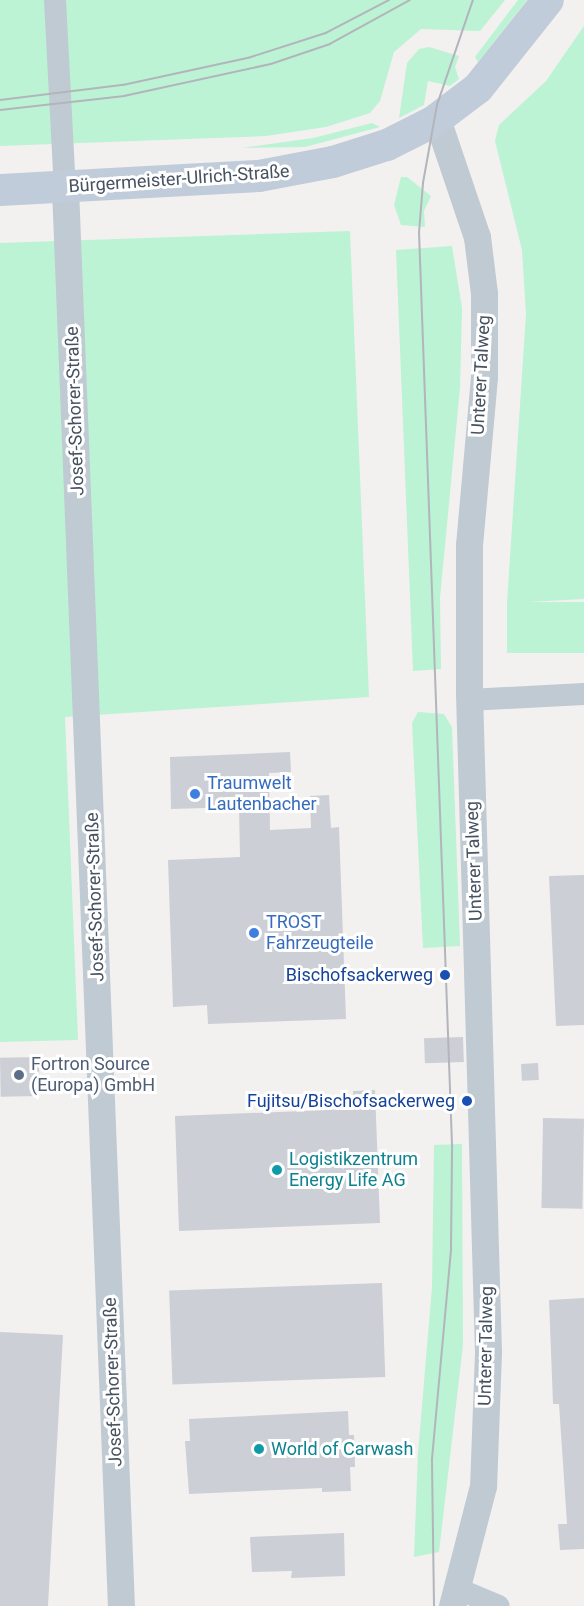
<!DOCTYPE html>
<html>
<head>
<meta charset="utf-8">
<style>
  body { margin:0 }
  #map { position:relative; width:584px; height:1606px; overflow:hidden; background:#f3f0f0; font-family:Roboto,sans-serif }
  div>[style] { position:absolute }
  .green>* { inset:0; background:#bbf3d4; transform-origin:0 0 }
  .building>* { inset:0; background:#cccfd6; transform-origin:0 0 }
  .minor>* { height:22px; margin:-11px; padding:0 11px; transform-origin:11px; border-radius:11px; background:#c0cad3 }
  .tertiary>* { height:27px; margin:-13.5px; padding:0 13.5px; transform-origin:13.5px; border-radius:13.5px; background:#c0cad3 }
  .secondary>* { height:32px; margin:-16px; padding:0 16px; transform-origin:16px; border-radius:16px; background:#c1ccda }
  .tram>* { height:1.5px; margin:-0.75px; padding:0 0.75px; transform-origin:0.75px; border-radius:0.75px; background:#b2b5bb }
  .dots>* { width:16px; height:16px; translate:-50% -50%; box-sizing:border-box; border:3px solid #fff; border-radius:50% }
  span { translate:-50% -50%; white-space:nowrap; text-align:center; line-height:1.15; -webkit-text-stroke:6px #fff; paint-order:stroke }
  .street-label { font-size:18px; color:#465260 }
  .shop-label { font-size:18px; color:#366cbe }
  .left { translate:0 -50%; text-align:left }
  .transit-label { font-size:18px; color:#164399 }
  .right { translate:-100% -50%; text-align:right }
  .service-label { font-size:18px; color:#4e5e75 }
  .culture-label { font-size:18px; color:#0d838f }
</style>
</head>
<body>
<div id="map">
  <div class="green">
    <div style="clip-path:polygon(0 0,505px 0,480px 31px,421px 29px,394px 52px,380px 101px,370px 113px,326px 127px,266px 136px,0 146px)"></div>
    <div style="clip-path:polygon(518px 0,527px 0,478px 62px,475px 57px)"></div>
    <div style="clip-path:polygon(584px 26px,584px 599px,507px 603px,526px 314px,522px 250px,495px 141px,499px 125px,546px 81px)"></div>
    <div style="clip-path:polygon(429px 47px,459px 56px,455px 67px,459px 79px,450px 86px,428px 81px,424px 105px,399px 118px,407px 63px,419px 49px)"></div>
    <div style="clip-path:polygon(372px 123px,380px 127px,305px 147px,242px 148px,313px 138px)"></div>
    <div style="clip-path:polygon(401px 177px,407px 177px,431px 196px,424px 211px,425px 227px,401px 225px,394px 205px)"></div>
    <div style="clip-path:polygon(350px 231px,369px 697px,65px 717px,78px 1040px,0 1042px,0 243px)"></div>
    <div style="clip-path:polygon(452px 246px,462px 308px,460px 388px,440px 598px,441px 669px,413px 671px,396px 250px)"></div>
    <div style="left:584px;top:602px;width:51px;height:77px;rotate:90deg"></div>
    <div style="clip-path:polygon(418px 712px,444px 714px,452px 727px,460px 946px,423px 948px,412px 723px)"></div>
    <div style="clip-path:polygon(462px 1144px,463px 1345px,439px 1552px,414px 1557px,418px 1453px,432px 1287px,434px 1145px)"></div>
  </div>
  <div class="building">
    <div style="clip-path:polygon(290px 752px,291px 772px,269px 773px,270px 830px,311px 828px,310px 796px,329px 795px,331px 828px,339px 827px,346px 1019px,208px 1024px,207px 1005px,173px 1007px,168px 860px,240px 857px,239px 807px,171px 809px,170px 757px)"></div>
    <div style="clip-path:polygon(584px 875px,584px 1025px,556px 1026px,549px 876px)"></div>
    <div style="left:463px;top:1037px;width:25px;height:39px;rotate:88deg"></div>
    <div style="left:39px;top:1057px;width:39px;height:39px;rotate:89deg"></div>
    <div style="left:538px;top:1063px;width:17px;height:17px;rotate:87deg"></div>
    <div style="clip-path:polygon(375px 1090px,380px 1223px,179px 1231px,175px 1116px,354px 1109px,353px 1091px)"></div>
    <div style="left:543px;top:1118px;width:41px;height:90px;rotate:1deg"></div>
    <div style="left:382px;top:1283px;width:94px;height:213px;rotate:88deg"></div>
    <div style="clip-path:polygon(584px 1298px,584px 1549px,560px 1550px,558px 1524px,567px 1524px,559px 1404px,553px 1404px,549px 1300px)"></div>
    <div style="clip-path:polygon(0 1332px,63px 1335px,48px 1606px,0 1606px)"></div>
    <div style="clip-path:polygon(348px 1411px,349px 1435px,354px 1435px,355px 1467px,350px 1467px,351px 1491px,322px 1492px,322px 1488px,189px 1494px,185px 1441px,190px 1441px,189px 1419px)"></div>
    <div style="clip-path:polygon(344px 1533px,345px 1576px,291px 1578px,292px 1571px,252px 1572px,250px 1537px)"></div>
  </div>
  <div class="minor">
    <div style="left:55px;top:0;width:188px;rotate:87deg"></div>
    <div style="left:469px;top:700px;width:115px;rotate:-3deg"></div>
    <div style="left:458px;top:1589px;width:44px;rotate:22.5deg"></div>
  </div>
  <div class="tertiary">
    <div style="left:437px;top:119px;width:125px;rotate:71.3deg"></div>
    <div style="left:477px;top:237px;width:56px;rotate:82.9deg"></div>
    <div style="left:484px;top:293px;width:84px;rotate:90deg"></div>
    <div style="left:484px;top:377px;width:169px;rotate:95.1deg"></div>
    <div style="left:469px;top:545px;width:148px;rotate:90deg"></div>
    <div style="left:469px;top:693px;width:659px;rotate:88.35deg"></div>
    <div style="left:488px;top:1352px;width:134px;rotate:92.1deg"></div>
    <div style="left:483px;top:1486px;width:124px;rotate:104.5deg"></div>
    <div style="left:65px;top:188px;width:1419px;rotate:87.74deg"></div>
  </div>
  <div class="secondary">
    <div style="left:0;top:190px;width:259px;rotate:-3.1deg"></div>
    <div style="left:259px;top:176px;width:75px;rotate:-10.7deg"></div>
    <div style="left:333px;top:162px;width:57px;rotate:-17.5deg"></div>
    <div style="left:387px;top:145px;width:51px;rotate:-26.6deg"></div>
    <div style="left:433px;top:122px;width:56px;rotate:-37.1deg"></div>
    <div style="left:478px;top:88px;width:112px;rotate:-51.5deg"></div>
  </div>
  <div class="tram">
    <div style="left:0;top:100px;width:124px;rotate:-7deg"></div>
    <div style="left:123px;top:85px;width:128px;rotate:-12.2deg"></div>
    <div style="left:248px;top:58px;width:82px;rotate:-17.8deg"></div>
    <div style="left:326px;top:33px;width:71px;rotate:-27.6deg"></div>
    <div style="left:0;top:110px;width:125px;rotate:-6.4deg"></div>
    <div style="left:124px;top:96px;width:150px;rotate:-12.3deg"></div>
    <div style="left:271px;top:64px;width:62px;rotate:-18.7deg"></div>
    <div style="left:330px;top:44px;width:91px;rotate:-28.8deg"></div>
    <div style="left:434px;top:1606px;width:147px;rotate:-90.8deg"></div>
    <div style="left:432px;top:1459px;width:211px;rotate:-84.8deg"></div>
    <div style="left:451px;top:1249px;width:104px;rotate:-89.4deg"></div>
    <div style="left:452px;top:1145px;width:913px;rotate:-92.07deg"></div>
    <div style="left:419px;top:233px;width:50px;rotate:-85.4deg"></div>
    <div style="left:423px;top:183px;width:79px;rotate:-79.8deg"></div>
    <div style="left:437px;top:105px;width:111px;rotate:-71.1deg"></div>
  </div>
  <div class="dots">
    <div style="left:195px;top:794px;background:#3f7fe0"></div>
    <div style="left:254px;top:933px;background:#3f7fe0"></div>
    <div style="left:445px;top:975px;background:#1a4fb4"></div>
    <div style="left:19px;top:1075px;background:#5c6f8a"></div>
    <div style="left:467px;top:1101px;background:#1a4fb4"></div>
    <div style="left:277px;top:1170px;background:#0f9aa8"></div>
    <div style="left:259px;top:1449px;background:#0f9aa8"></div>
  </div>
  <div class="street-label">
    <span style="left:179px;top:179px;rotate:-4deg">Bürgermeister-Ulrich-Straße</span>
    <span style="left:481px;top:375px;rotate:-87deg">Unterer Talweg</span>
    <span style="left:75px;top:411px;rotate:-92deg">Josef-Schorer-Straße</span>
    <span style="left:474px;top:861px;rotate:-92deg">Unterer Talweg</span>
    <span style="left:95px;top:897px;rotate:-92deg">Josef-Schorer-Straße</span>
    <span style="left:486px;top:1346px;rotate:-89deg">Unterer Talweg</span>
    <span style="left:113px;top:1382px;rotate:-92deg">Josef-Schorer-Straße</span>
  </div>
  <div class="shop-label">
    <span class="left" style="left:207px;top:794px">Traumwelt<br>Lautenbacher</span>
    <span class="left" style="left:266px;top:933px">TROST<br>Fahrzeugteile</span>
  </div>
  <div class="transit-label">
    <span class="right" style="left:433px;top:975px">Bischofsackerweg</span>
    <span class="right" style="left:455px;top:1101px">Fujitsu/Bischofsackerweg</span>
  </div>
  <div class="service-label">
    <span class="left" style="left:31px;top:1075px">Fortron Source<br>(Europa) GmbH</span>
  </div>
  <div class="culture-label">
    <span class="left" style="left:289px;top:1170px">Logistikzentrum<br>Energy Life AG</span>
    <span class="left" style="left:271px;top:1449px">World of Carwash</span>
  </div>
</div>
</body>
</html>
